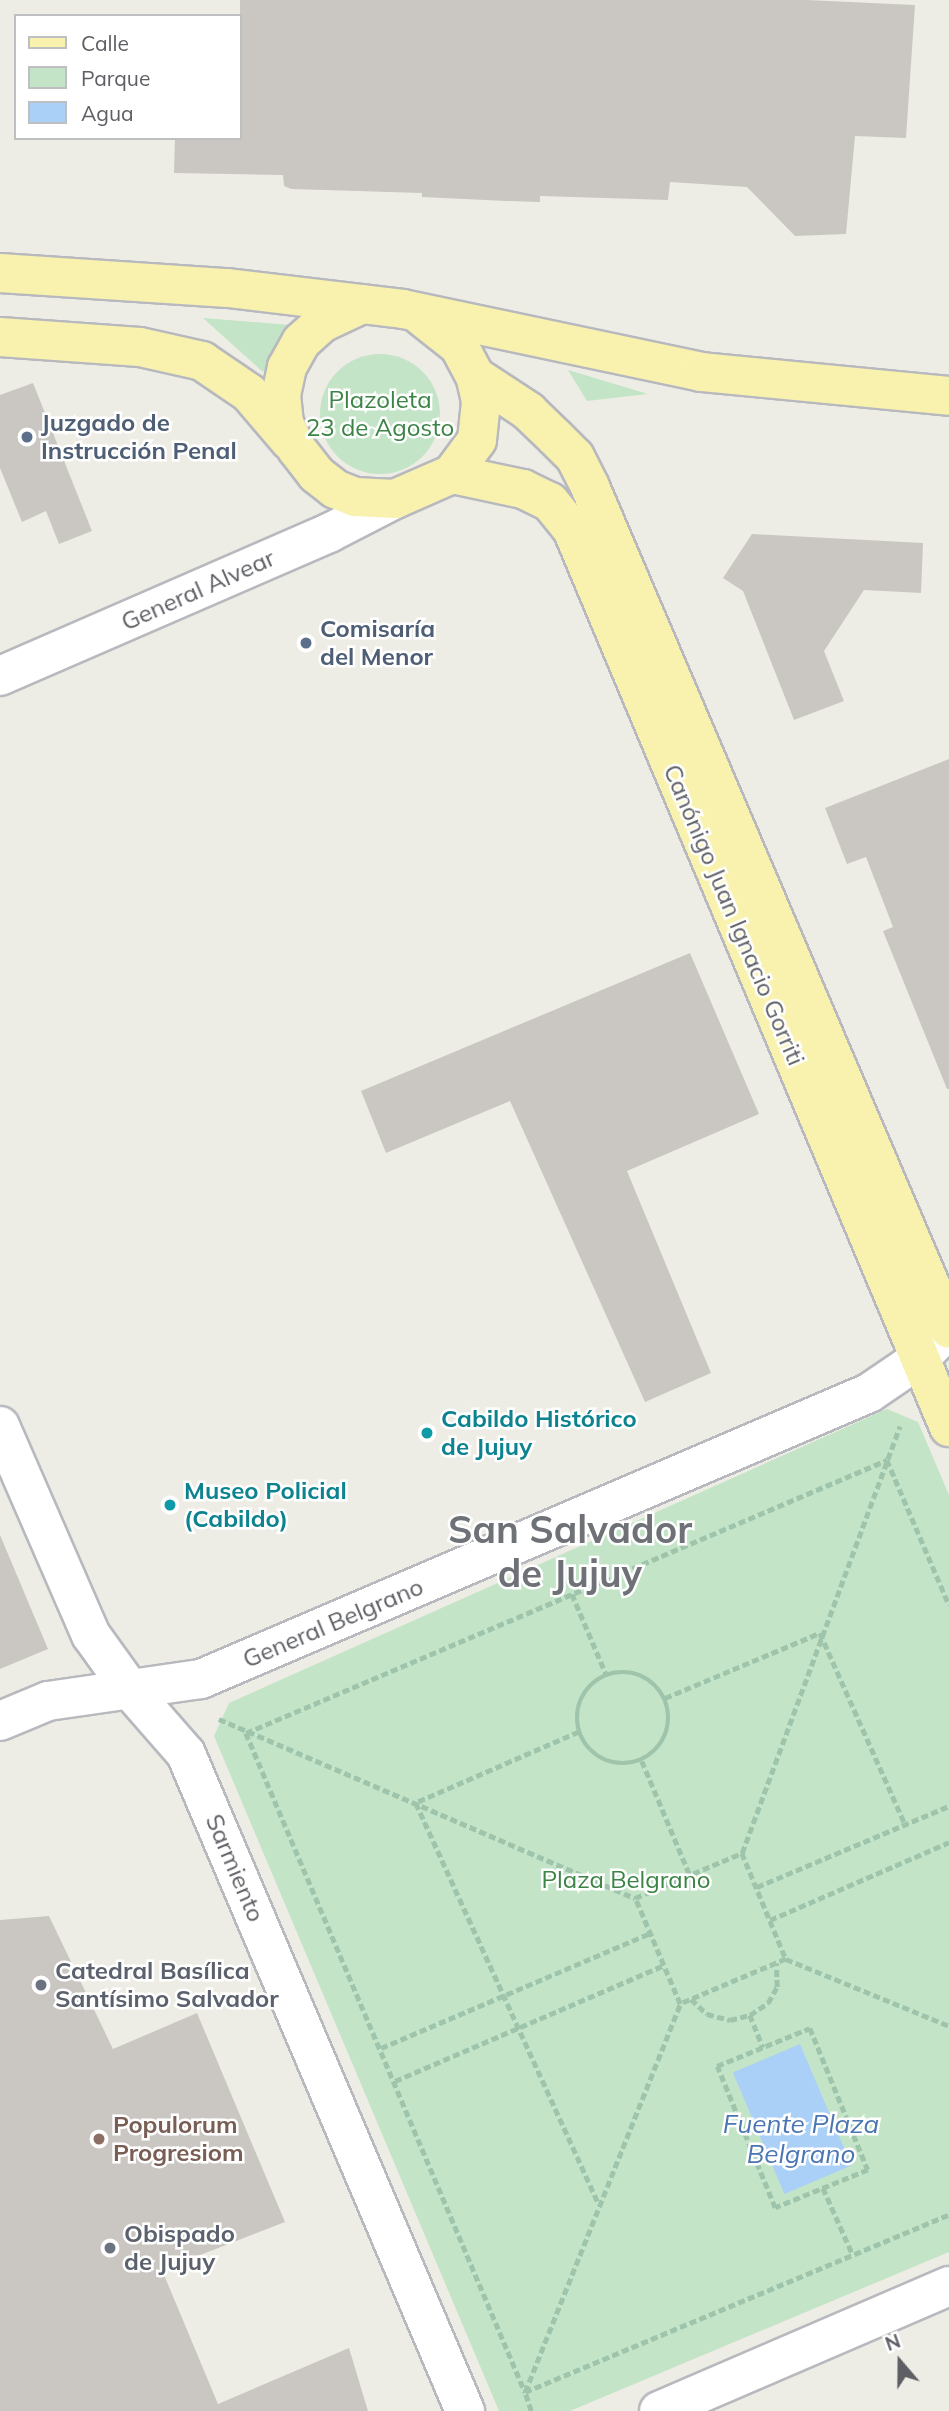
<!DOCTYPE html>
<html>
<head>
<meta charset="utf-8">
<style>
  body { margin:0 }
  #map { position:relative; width:949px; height:2411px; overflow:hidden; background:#eeede5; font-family:Mulish,sans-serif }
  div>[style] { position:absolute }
  .green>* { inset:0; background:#c3e4c6 }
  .round { border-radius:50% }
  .water>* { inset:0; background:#abd0f8; transform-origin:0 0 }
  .building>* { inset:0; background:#cac7c2 }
  .path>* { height:4.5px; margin-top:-2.25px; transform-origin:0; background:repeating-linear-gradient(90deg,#9ec4ab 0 7px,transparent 0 10.5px) }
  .path>.ring { margin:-2.25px; padding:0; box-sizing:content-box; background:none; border:4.5px solid #9ec4ab; border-radius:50% }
  .roads { filter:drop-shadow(2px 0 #b7b9be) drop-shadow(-2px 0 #b7b9be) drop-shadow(0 2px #b7b9be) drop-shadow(0 -2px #b7b9be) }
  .street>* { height:38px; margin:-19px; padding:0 19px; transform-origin:19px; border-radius:19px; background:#fff }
  .secondary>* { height:38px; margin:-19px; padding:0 19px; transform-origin:19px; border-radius:19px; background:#fff }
  .primary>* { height:38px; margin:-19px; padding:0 19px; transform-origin:19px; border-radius:19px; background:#f9f2af }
  .dots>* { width:19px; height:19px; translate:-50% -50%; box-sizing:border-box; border:4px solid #fff; border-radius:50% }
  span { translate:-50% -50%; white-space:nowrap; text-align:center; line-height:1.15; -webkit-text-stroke:5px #fff; paint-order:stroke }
  .park-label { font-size:24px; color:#3c8445 }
  .service-label { font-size:24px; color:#4e5e75; font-weight:700 }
  .left { translate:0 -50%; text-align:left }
  .street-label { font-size:24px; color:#5d5f64 }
  .culture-label { font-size:24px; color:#0d838f; font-weight:700 }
  .worship-label { font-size:24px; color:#5b616d; font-weight:700 }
  .education-label { font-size:24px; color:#785e54; font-weight:700 }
  .water-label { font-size:26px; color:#4c76b2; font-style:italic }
  .town-label { font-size:38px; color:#6e7176; font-weight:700 }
  .legend { position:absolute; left:14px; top:14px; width:228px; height:126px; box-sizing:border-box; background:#fff; border:2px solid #bebfc1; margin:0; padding:9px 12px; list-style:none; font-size:21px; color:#5d5f64 }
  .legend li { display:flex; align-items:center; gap:14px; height:35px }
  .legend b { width:35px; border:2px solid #bebfc1 }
  .north { position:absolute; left:865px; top:2327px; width:70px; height:70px; -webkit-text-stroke:5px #fff; paint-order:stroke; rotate:340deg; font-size:19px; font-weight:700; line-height:28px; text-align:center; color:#5d5f64 }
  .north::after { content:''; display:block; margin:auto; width:24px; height:32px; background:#5d5f64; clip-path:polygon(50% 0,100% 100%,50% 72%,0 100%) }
</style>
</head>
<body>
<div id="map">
  <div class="green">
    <div style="clip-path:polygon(203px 318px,290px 325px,263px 372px)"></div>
    <div class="round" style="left:320px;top:354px;width:120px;height:120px"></div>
    <div style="clip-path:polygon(568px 370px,648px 394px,587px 401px)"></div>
    <div style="clip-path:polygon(887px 1409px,918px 1422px,949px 1495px,949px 2252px,570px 2411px,499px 2411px,214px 1736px,229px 1703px)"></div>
  </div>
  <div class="water">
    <div style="left:800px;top:2044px;width:132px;height:73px;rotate:67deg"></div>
  </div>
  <div class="building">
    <div style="clip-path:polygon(240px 0,807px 0,915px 5px,906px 138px,855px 136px,846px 234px,795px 236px,747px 187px,670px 182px,668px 200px,540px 196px,540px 202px,506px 201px,422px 197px,422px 193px,291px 189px,284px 186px,283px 175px,174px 173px,175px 138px,240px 138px)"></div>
    <div style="clip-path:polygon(33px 383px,92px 531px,59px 544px,46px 511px,22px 522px,0 468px,0 395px)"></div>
    <div style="clip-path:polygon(752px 534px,923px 543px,921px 593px,864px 590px,824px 651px,844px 701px,794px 720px,743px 591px,723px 578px)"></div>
    <div style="clip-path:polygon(949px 759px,949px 1089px,947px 1089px,883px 931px,893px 927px,866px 857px,847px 864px,825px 808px)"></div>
    <div style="clip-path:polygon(690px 953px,759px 1114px,627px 1171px,711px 1373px,645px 1402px,510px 1101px,386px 1153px,361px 1091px)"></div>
    <div style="clip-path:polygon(0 1535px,48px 1649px,0 1669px)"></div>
    <div style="clip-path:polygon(49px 1916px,113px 2049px,197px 2013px,285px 2222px,162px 2270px,218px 2404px,349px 2348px,368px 2411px,0 2411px,0 1920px)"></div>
  </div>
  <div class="path">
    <div style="left:572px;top:1594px;width:89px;rotate:66.9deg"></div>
    <div class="ring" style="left:577px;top:1672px;width:87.5px;height:87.5px"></div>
    <div style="left:665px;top:1698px;width:168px;rotate:-22.8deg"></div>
    <div style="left:820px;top:1633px;width:209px;rotate:66deg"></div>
    <div style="left:219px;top:1719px;width:453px;rotate:23.3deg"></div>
    <div style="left:579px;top:1732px;width:178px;rotate:156.5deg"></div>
    <div style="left:416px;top:1803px;width:439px;rotate:65.5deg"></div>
    <div style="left:246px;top:1733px;width:716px;rotate:67.05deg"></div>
    <div style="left:525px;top:2392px;width:459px;rotate:-22.7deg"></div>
    <div style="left:246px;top:1733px;width:697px;rotate:-23.07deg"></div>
    <div style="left:887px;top:1460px;width:158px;rotate:66.8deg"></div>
    <div style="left:642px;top:1761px;width:124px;rotate:67.2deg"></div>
    <div style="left:742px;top:1853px;width:455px;rotate:-69.7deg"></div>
    <div style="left:742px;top:1853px;width:115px;rotate:67.5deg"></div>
    <div style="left:786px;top:1959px;width:115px;rotate:157deg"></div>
    <div style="left:680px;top:2004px;width:115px;rotate:-113deg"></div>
    <div style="left:635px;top:1898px;width:116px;rotate:-22.8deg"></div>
    <div style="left:757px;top:1887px;width:208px;rotate:-22.9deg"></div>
    <div style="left:770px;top:1920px;width:195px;rotate:-23.5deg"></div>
    <div style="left:786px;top:1959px;width:176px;rotate:22.3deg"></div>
    <div style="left:691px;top:1999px;width:22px;rotate:43deg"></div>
    <div style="left:707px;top:2014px;width:24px;rotate:15deg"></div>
    <div style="left:730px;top:2020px;width:21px;rotate:-14deg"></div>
    <div style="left:750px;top:2015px;width:22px;rotate:-34deg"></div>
    <div style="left:768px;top:2003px;width:18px;rotate:-61deg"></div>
    <div style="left:777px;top:1987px;width:24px;rotate:-92deg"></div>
    <div style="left:750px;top:2015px;width:35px;rotate:68deg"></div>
    <div style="left:810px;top:2028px;width:153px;rotate:67.8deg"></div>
    <div style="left:868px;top:2170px;width:100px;rotate:157.8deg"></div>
    <div style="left:775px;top:2208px;width:153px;rotate:-112.2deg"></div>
    <div style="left:717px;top:2066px;width:100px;rotate:-22.2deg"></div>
    <div style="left:381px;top:2048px;width:293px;rotate:-23.1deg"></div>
    <div style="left:395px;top:2081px;width:293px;rotate:-23.3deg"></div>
    <div style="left:823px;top:2188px;width:73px;rotate:65.9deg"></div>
    <div style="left:531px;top:2411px;width:20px;rotate:-108deg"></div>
    <div style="left:525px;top:2392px;width:418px;rotate:-68.2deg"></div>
  </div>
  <div class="roads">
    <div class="street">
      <div style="left:0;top:1426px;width:228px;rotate:66.5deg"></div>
      <div style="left:91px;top:1635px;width:70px;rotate:54.3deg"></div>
      <div style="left:132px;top:1692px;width:82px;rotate:48.9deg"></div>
      <div style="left:186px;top:1754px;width:714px;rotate:66.99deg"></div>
      <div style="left:0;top:1721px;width:52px;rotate:-22.6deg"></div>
      <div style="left:48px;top:1701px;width:155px;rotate:-8.2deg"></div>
      <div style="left:201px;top:1679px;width:727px;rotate:-23.18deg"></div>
      <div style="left:869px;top:1393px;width:60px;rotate:-34.2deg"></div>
      <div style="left:919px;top:1359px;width:33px;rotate:-45deg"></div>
      <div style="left:659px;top:2411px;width:316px;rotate:-23.3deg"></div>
    </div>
    <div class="secondary">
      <div style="left:0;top:676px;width:359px;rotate:-23.5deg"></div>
      <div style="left:329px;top:533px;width:74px;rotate:-27.3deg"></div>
    </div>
    <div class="primary">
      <div style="left:0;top:273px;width:228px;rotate:3.8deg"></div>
      <div style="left:228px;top:288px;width:176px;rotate:6.8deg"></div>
      <div style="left:403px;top:309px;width:305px;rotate:11.9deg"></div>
      <div style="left:701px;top:372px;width:249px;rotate:5.5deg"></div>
      <div style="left:362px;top:304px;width:44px;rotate:154.6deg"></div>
      <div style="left:322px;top:323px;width:28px;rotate:138deg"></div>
      <div style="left:301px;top:342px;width:29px;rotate:119deg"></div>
      <div style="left:287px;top:367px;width:29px;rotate:102deg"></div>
      <div style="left:281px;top:395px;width:28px;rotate:84deg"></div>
      <div style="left:284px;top:423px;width:28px;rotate:64deg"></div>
      <div style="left:296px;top:448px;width:33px;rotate:52deg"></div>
      <div style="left:316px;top:474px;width:24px;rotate:38deg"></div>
      <div style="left:335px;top:489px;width:22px;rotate:22deg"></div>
      <div style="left:355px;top:497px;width:40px;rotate:2.9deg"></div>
      <div style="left:395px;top:499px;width:62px;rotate:-23.7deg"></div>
      <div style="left:452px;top:474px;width:42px;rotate:-53.7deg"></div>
      <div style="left:477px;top:440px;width:39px;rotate:-84deg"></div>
      <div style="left:481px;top:401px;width:26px;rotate:-103deg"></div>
      <div style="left:475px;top:376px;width:34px;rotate:-118deg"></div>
      <div style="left:459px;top:346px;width:48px;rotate:-141.7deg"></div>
      <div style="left:0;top:337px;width:140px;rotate:4.1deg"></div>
      <div style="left:140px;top:347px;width:64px;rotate:12.7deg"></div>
      <div style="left:202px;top:361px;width:57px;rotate:34.2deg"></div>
      <div style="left:249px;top:393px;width:63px;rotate:49.5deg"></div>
      <div style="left:475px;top:376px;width:64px;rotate:33.4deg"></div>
      <div style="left:528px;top:411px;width:37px;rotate:44deg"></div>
      <div style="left:555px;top:437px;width:28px;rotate:45deg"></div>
      <div style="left:575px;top:457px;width:34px;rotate:63deg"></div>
      <div style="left:590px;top:487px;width:915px;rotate:66.91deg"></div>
      <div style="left:452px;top:474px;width:73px;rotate:11.9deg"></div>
      <div style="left:523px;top:489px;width:30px;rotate:26deg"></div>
      <div style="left:550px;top:502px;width:35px;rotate:51deg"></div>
      <div style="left:572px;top:529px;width:974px;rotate:67.23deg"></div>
    </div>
  </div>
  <div class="dots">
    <div style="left:27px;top:437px;background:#5c6f8a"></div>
    <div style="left:306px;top:643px;background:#5c6f8a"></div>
    <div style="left:427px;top:1433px;background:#0f9aa8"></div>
    <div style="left:170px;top:1505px;background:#0f9aa8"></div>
    <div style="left:41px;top:1985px;background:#6b7280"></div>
    <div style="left:99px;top:2139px;background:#8d6e63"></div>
    <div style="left:110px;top:2248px;background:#6b7280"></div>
  </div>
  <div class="park-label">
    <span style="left:380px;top:414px">Plazoleta<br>23 de Agosto</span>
    <span style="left:626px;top:1880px">Plaza Belgrano</span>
  </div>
  <div class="service-label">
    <span class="left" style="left:41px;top:437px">Juzgado de<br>Instrucción Penal</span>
    <span class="left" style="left:320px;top:643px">Comisaría<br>del Menor</span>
  </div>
  <div class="street-label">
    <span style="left:198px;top:590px;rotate:-24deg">General Alvear</span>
    <span style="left:734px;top:915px;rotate:67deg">Canónigo Juan Ignacio Gorriti</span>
    <span style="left:333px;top:1623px;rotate:-23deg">General Belgrano</span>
    <span style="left:235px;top:1868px;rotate:67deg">Sarmiento</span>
  </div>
  <div class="culture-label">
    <span class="left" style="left:441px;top:1433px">Cabildo Histórico<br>de Jujuy</span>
    <span class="left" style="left:184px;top:1505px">Museo Policial<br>(Cabildo)</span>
  </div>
  <div class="worship-label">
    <span class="left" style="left:55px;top:1985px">Catedral Basílica<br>Santísimo Salvador</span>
    <span class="left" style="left:124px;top:2248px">Obispado<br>de Jujuy</span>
  </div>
  <div class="education-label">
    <span class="left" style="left:113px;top:2139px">Populorum<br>Progresiom</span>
  </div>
  <div class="water-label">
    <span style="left:801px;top:2139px">Fuente Plaza<br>Belgrano</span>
  </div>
  <div class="town-label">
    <span style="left:570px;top:1552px">San Salvador<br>de Jujuy</span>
  </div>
  <ul class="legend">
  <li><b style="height:9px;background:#f9f2af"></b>Calle</li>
  <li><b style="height:19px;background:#c3e4c6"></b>Parque</li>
  <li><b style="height:19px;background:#abd0f8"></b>Agua</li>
  </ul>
  <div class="north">N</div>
</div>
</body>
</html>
